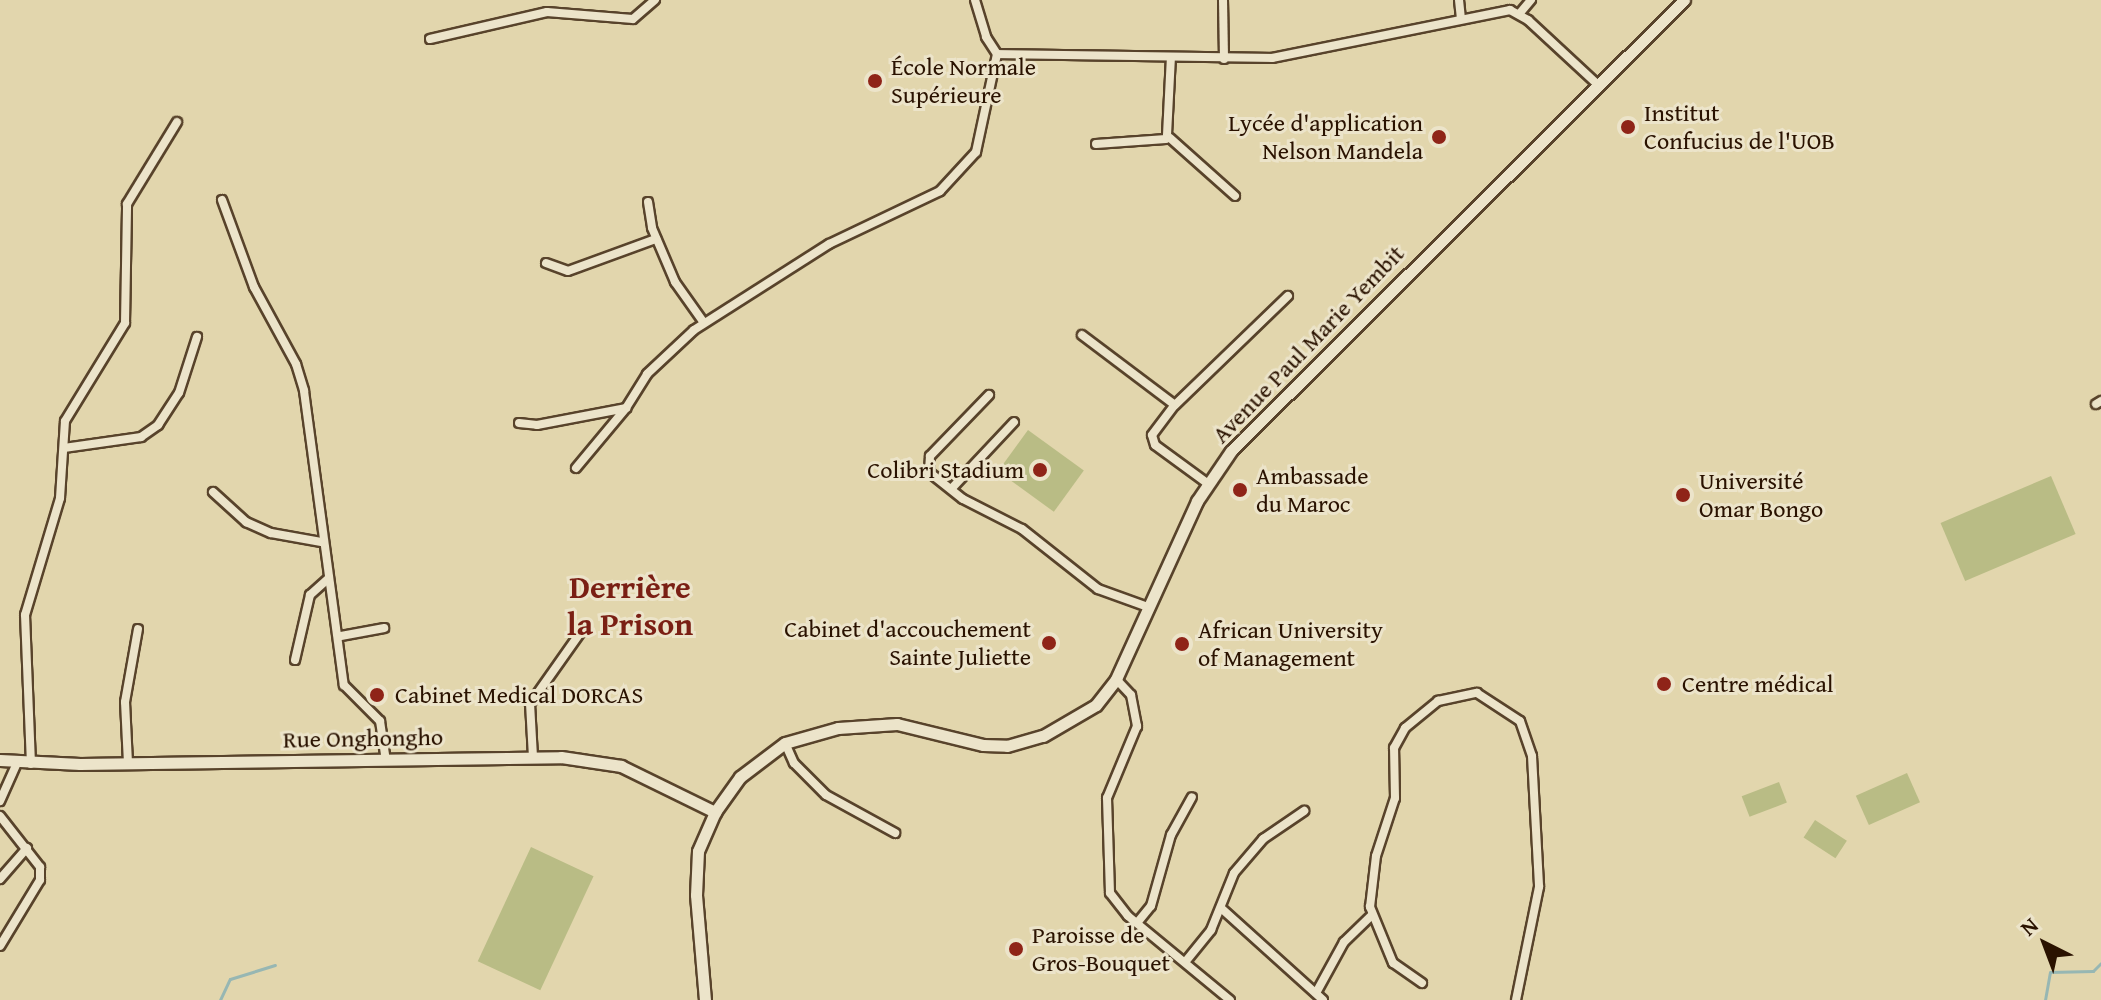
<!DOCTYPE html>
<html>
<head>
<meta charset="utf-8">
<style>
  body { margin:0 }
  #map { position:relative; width:2101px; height:1000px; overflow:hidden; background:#e2d6ad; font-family:"Gentium Book Plus",serif }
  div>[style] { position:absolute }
  .green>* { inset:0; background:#b9bc85; transform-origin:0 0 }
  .stream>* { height:3px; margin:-1.5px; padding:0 1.5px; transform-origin:1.5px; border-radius:1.5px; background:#97b7b3 }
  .roads { filter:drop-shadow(2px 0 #58432b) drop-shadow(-2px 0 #58432b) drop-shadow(0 2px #58432b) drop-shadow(0 -2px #58432b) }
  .minor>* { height:8px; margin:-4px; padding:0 4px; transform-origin:4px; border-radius:4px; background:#ece4ca }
  .secondary>* { height:11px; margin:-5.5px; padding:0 5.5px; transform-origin:5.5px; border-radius:5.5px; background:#ece4ca }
  .dots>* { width:22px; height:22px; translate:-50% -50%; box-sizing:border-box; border:4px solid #ece4ca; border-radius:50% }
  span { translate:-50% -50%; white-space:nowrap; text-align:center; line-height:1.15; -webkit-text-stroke:6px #ece4ca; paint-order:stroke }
  .poi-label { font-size:24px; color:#2a1200 }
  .left { translate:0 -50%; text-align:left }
  .right { translate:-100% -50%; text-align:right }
  .street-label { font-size:24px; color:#2a1200 }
  .district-label { font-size:32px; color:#7a1f14; font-weight:700 }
  .north { position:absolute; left:2005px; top:904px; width:80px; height:80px; -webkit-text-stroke:6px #ece4ca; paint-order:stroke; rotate:318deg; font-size:22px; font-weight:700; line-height:32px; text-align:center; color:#2a1200 }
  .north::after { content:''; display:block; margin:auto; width:28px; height:36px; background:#2a1200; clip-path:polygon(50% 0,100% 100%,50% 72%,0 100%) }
</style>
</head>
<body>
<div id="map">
  <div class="green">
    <div style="left:1028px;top:430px;width:69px;height:51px;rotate:36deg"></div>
    <div style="left:2051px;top:476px;width:63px;height:120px;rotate:67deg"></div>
    <div style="left:1907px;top:773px;width:32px;height:56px;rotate:66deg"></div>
    <div style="left:1779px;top:782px;width:22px;height:40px;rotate:69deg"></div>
    <div style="left:1815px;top:820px;width:38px;height:21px;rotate:33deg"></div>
    <div style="left:531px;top:847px;width:69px;height:126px;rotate:25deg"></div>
  </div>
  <div class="stream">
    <div style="left:220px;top:1000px;width:23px;rotate:-65deg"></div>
    <div style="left:230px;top:979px;width:47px;rotate:-17.3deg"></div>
    <div style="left:2045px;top:1000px;width:28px;rotate:-80deg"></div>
    <div style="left:2050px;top:972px;width:43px;rotate:-1.3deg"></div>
    <div style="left:2093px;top:971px;width:11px;rotate:-45deg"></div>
  </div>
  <div class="roads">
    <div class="minor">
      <div style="left:975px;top:0;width:39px;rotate:73deg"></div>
      <div style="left:986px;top:37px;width:20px;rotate:57deg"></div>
      <div style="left:1223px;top:0;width:59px;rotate:89deg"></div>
      <div style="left:1459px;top:0;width:19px;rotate:84deg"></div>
      <div style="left:1520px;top:13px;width:17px;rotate:-50deg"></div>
      <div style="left:430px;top:39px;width:120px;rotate:-13deg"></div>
      <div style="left:547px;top:12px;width:86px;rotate:4.7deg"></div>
      <div style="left:633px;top:19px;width:29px;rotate:-41deg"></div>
      <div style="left:997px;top:54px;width:275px;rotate:0.8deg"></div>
      <div style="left:1272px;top:58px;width:243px;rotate:-11.4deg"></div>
      <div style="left:1510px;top:10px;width:21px;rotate:29deg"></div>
      <div style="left:1528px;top:20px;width:94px;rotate:42.8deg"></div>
      <div style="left:1167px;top:135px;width:78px;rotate:-87.1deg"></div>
      <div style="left:1170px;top:138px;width:87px;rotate:41.7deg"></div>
      <div style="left:1096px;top:144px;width:70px;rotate:-4.1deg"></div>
      <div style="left:222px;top:200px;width:93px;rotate:69.8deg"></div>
      <div style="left:254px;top:287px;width:88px;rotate:61.4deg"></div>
      <div style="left:296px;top:364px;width:28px;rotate:73deg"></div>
      <div style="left:304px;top:391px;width:297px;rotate:82.3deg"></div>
      <div style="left:344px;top:685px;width:51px;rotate:45deg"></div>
      <div style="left:380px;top:721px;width:40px;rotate:81.5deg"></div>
      <div style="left:648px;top:202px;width:26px;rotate:81deg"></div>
      <div style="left:652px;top:228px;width:59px;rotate:66.9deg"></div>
      <div style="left:675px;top:282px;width:50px;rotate:54.7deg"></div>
      <div style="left:546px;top:263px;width:23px;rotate:20deg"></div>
      <div style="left:568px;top:271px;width:94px;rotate:-20deg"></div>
      <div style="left:1082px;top:335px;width:116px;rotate:37deg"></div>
      <div style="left:989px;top:395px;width:85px;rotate:134deg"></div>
      <div style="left:930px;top:456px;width:16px;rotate:94deg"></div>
      <div style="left:929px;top:472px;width:43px;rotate:38.5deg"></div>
      <div style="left:963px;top:499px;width:66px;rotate:27deg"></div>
      <div style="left:1022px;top:529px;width:97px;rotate:38.3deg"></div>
      <div style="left:1098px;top:589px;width:53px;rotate:19.8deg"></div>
      <div style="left:2096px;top:404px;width:6px;rotate:-31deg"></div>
      <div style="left:519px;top:423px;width:18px;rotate:6deg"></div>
      <div style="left:537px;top:425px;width:91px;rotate:-10.8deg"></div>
      <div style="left:626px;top:408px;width:40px;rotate:-58deg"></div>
      <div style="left:647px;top:374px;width:64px;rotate:-43.1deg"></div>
      <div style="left:694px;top:330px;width:160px;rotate:-32.5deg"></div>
      <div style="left:829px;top:244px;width:123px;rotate:-25.5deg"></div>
      <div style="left:940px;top:191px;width:53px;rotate:-47.3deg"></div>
      <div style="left:976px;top:152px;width:100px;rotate:-77.9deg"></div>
      <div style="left:64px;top:448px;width:78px;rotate:-8.1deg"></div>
      <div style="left:141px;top:437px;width:21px;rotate:-35deg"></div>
      <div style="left:158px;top:425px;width:38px;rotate:-57deg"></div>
      <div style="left:179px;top:393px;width:59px;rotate:-72.2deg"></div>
      <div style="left:576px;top:468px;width:78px;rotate:-50.2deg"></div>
      <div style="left:1207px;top:483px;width:64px;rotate:-143.8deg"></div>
      <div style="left:1155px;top:445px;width:10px;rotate:-107deg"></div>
      <div style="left:1152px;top:435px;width:38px;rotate:-53deg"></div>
      <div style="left:1175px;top:405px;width:157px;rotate:-44deg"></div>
      <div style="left:953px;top:487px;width:89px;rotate:-46.8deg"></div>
      <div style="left:213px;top:492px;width:45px;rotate:42.3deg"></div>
      <div style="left:246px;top:522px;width:27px;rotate:24deg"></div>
      <div style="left:271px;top:533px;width:51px;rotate:10.2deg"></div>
      <div style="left:341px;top:636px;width:44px;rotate:-10.5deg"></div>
      <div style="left:295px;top:660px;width:67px;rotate:-77deg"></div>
      <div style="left:310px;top:595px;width:24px;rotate:-42deg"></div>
      <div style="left:1116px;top:679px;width:22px;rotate:47deg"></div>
      <div style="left:1131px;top:695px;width:32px;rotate:79deg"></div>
      <div style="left:1137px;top:726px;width:78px;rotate:112.6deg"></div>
      <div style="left:1107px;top:798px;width:95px;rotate:88.2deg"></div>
      <div style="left:1110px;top:893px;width:29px;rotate:52deg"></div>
      <div style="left:1128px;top:916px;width:132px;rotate:39.5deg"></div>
      <div style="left:785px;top:743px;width:22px;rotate:66deg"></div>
      <div style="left:794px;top:763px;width:45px;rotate:45deg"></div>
      <div style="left:826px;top:795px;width:79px;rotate:28.8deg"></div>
      <div style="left:533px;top:757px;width:53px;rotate:-93.2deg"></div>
      <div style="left:530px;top:704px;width:95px;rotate:-54.8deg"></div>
      <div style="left:128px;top:763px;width:61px;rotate:-92.8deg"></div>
      <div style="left:125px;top:702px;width:74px;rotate:-79.9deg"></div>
      <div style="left:31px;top:764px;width:149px;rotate:-92.3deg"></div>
      <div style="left:25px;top:615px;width:122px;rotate:-73.3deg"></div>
      <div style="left:60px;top:498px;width:77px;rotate:-86.3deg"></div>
      <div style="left:65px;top:421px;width:115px;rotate:-58.5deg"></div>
      <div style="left:125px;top:323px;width:119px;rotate:-89deg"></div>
      <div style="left:127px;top:204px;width:96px;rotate:-58.6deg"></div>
      <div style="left:0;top:801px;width:42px;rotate:-65.9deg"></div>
      <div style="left:0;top:816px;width:65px;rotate:51.9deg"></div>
      <div style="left:40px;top:867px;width:13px;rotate:90deg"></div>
      <div style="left:40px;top:880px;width:77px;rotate:121.2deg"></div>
      <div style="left:0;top:879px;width:41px;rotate:-48.9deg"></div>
      <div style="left:1221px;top:908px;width:137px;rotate:42deg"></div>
      <div style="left:1137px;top:923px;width:22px;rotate:-51deg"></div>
      <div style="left:1151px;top:906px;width:74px;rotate:-74.3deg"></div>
      <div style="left:1171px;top:835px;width:43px;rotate:-61.1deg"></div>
      <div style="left:1186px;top:961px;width:40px;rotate:-51deg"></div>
      <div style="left:1211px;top:930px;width:61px;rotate:-68deg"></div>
      <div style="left:1234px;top:873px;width:45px;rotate:-49.5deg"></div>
      <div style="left:1263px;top:839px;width:50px;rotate:-34.3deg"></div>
      <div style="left:1422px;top:983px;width:35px;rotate:-145deg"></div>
      <div style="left:1393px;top:963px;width:61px;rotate:-112.3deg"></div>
      <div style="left:1370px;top:907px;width:51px;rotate:-83.3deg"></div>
      <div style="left:1376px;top:856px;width:61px;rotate:-71.9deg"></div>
      <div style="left:1395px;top:798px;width:50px;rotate:-91.1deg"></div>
      <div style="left:1394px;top:748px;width:23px;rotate:-61deg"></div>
      <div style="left:1405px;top:728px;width:43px;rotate:-39.3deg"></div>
      <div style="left:1438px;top:701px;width:40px;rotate:-12deg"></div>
      <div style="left:1477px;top:693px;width:51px;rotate:33.1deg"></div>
      <div style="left:1520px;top:721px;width:37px;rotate:71deg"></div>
      <div style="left:1532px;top:756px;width:131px;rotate:86.9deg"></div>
      <div style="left:1539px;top:887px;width:115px;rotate:101.5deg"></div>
      <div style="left:1316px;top:993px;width:58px;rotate:-61.2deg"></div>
      <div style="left:1344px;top:942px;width:39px;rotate:-44deg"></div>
    </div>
    <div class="secondary">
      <div style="left:0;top:760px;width:80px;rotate:2.9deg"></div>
      <div style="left:80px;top:764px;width:481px;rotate:-0.8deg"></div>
      <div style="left:561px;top:757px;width:61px;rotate:8.5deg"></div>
      <div style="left:621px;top:766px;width:105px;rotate:26.1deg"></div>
      <div style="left:705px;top:1000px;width:105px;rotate:-94.9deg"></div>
      <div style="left:696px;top:895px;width:44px;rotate:-87.4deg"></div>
      <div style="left:698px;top:851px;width:43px;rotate:-66.4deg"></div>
      <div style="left:715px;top:812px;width:43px;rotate:-54.5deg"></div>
      <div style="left:740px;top:777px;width:56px;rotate:-37.1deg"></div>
      <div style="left:785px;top:743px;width:55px;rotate:-15.8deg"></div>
      <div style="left:838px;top:728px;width:59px;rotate:-3.9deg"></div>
      <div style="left:897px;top:724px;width:89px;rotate:13.7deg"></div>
      <div style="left:983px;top:745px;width:24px;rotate:2deg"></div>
      <div style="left:1007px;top:746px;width:37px;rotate:-16deg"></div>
      <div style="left:1043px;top:736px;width:61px;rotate:-30.3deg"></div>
      <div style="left:1096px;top:705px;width:33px;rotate:-52deg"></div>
      <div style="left:1116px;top:679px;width:196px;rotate:-65.5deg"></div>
      <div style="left:1197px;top:501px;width:60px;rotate:-55.8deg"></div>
      <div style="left:1231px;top:451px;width:639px;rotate:-44.87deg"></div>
    </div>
  </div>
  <div class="dots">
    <div style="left:875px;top:81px;background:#8f2418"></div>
    <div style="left:1628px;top:127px;background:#8f2418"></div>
    <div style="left:1439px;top:137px;background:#8f2418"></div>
    <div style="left:1040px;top:470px;background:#8f2418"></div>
    <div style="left:1240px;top:490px;background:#8f2418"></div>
    <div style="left:1683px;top:495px;background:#8f2418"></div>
    <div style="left:1049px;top:643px;background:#8f2418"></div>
    <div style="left:1182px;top:644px;background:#8f2418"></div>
    <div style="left:1664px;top:684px;background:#8f2418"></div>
    <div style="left:377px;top:695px;background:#8f2418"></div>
    <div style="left:1016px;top:949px;background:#8f2418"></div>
  </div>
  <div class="poi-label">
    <span class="left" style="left:891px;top:81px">École Normale<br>Supérieure</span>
    <span class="left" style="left:1644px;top:127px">Institut<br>Confucius de l'UOB</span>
    <span class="right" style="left:1423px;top:137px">Lycée d'application<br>Nelson Mandela</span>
    <span class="right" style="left:1024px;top:470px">Colibri Stadium</span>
    <span class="left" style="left:1256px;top:490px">Ambassade<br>du Maroc</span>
    <span class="left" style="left:1699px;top:495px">Université<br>Omar Bongo</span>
    <span class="right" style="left:1031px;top:643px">Cabinet d'accouchement<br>Sainte Juliette</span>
    <span class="left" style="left:1198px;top:644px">African University<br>of Management</span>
    <span class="left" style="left:1682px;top:684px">Centre médical</span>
    <span class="left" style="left:395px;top:695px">Cabinet Medical DORCAS</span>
    <span class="left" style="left:1032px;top:949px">Paroisse de<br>Gros-Bouquet</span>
  </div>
  <div class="street-label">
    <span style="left:1308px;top:344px;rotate:-46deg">Avenue Paul Marie Yembit</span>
    <span style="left:363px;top:738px;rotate:-1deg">Rue Onghongho</span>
  </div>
  <div class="district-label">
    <span style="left:630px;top:606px">Derrière<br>la Prison</span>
  </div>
  <div class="north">N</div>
</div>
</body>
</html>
